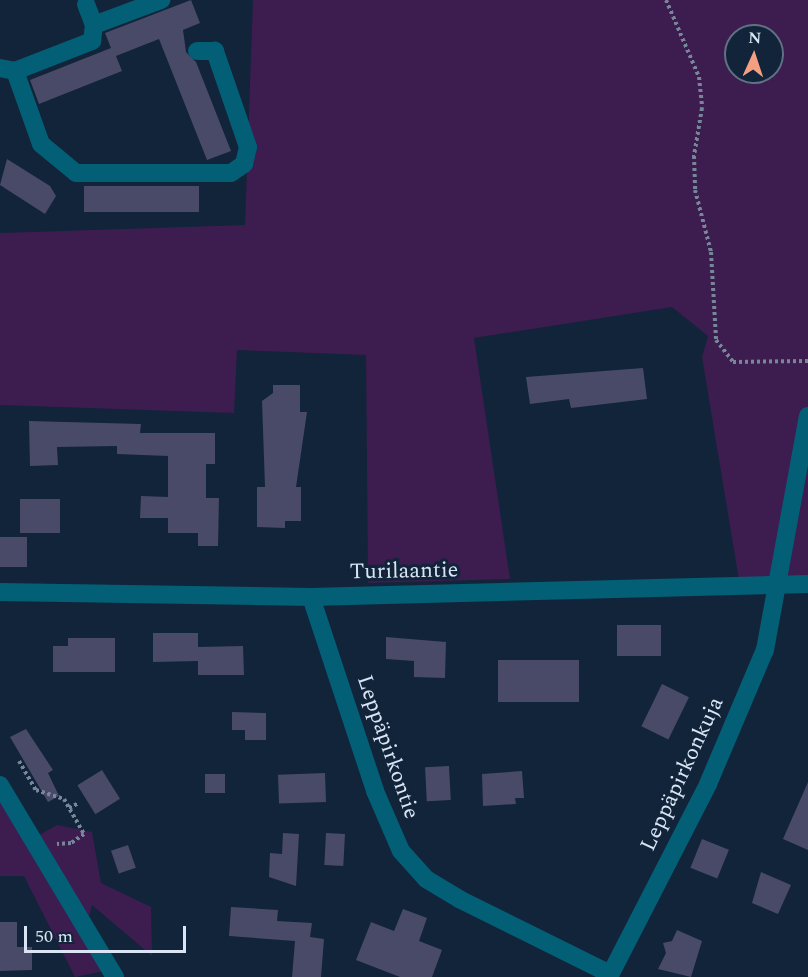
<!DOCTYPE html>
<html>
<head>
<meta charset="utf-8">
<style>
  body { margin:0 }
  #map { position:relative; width:808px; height:977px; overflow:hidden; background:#112439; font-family:Spectral,serif }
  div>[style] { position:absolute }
  .green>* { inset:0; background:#3d1c4f }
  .building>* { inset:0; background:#494a67; transform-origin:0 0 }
  .path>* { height:4px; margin-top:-2px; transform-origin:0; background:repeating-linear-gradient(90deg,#778698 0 3px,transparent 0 6px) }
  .minor>* { height:18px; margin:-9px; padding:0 9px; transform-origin:9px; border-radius:9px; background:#035f76 }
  span { translate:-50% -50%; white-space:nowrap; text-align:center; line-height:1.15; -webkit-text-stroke:6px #112439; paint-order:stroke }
  .street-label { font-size:22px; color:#d9e5f4 }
  .north { position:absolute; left:724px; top:24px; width:60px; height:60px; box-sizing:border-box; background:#112439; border:2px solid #617184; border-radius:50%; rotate:3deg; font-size:16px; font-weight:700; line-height:24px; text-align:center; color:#d9e5f4 }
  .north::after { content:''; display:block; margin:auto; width:21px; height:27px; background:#f2a081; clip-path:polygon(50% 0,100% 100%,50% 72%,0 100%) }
  .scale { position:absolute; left:24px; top:926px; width:162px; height:27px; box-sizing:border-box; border:3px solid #d9e5f4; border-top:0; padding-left:8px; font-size:18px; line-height:21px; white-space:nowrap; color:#d9e5f4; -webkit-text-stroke:4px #112439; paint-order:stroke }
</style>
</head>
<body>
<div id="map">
  <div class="green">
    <div style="clip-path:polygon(evenodd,253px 0,808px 0,808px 584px,740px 586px,702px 357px,708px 336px,672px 307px,474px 338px,510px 579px,368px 583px,366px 355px,237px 350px,234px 413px,0 405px,0 233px,245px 225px,253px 0,736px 36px,772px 36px,772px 72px,736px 72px,736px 36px)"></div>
    <div style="clip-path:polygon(0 801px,25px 843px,57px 825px,92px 832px,101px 883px,151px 907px,152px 956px,92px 905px,85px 934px,104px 971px,75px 977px,24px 876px,0 876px)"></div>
  </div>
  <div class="building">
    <div style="clip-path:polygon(191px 0,200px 23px,183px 30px,186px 52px,196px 62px,231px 151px,207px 160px,159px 39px,116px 56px,122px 71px,39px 104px,30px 80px,111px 48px,105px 33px)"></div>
    <div style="clip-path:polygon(7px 159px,50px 186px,56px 196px,45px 214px,0 185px)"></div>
    <div style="left:199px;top:186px;width:26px;height:115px;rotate:90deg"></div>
    <div style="clip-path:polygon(643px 368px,647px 399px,571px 408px,569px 399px,530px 404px,526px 377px)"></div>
    <div style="clip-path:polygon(273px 385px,300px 385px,300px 412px,307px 412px,296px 487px,301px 487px,301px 521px,285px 521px,285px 528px,257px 527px,257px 487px,265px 487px,262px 401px,273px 393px)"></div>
    <div style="clip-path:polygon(29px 421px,141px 424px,140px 433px,215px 433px,215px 464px,206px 464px,206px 498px,219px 498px,218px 546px,198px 546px,198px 533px,168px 533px,168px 518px,140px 518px,141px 496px,168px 497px,168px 456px,117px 454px,117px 446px,57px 447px,58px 465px,30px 466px)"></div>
    <div style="left:20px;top:499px;width:40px;height:34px"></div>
    <div style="left:0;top:537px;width:27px;height:30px"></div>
    <div style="left:617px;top:625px;width:44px;height:31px"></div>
    <div style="clip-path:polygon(153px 633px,198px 633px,198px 647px,243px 646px,244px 675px,198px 675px,198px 653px,198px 661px,153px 662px)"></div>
    <div style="clip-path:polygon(386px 637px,446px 642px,445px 678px,414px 677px,414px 661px,386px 659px)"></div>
    <div style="clip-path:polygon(68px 638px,115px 638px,115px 672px,53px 672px,53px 646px,68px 646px)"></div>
    <div style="left:498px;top:660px;width:81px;height:42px"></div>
    <div style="left:662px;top:684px;width:30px;height:47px;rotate:26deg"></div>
    <div style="clip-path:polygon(232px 712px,266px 713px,266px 740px,245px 740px,245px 730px,232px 730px)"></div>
    <div style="clip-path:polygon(26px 729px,53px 770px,48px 773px,59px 796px,48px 802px,10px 737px)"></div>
    <div style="left:449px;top:766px;width:34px;height:24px;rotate:87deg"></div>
    <div style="left:102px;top:770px;width:34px;height:29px;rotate:58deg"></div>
    <div style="clip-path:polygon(522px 771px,524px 798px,515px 798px,516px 804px,483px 806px,482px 774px)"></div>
    <div style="left:325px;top:773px;width:29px;height:47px;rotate:88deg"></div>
    <div style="left:225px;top:774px;width:19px;height:20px;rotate:90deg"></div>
    <div style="clip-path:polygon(808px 782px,808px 850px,783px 839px)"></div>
    <div style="clip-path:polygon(283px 833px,299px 834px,296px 886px,269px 877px,270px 853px,282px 854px)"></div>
    <div style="left:326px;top:833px;width:19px;height:32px;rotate:3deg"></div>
    <div style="left:702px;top:839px;width:29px;height:31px;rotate:22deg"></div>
    <div style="left:128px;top:845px;width:24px;height:18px;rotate:71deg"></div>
    <div style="clip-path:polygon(761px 872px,791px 885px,778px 914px,752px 903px)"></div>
    <div style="clip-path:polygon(231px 907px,278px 910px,277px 921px,312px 923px,310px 937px,324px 939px,321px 977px,292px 977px,295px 941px,229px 936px)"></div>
    <div style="clip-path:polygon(403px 909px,427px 918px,419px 941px,442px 950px,432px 977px,400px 977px,356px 960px,371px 922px,394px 931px)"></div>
    <div style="clip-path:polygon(0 922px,17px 922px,17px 947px,32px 947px,32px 970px,0 971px)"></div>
    <div style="clip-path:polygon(677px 930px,702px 941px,691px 977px,658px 969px,666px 953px,663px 943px,672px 941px)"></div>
  </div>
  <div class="path">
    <div style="left:666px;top:0;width:84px;rotate:66.8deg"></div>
    <div style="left:699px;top:77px;width:31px;rotate:84deg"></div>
    <div style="left:702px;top:108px;width:49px;rotate:99.5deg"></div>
    <div style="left:694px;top:156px;width:34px;rotate:88deg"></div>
    <div style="left:695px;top:190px;width:64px;rotate:75.5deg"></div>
    <div style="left:711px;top:252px;width:88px;rotate:86.7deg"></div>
    <div style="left:716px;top:340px;width:28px;rotate:52deg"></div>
    <div style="left:733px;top:362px;width:75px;rotate:-0.8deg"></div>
    <div style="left:19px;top:761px;width:34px;rotate:60deg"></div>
    <div style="left:36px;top:790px;width:29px;rotate:18deg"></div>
    <div style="left:64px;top:799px;width:40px;rotate:60.3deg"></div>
    <div style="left:84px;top:834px;width:16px;rotate:145deg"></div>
    <div style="left:71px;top:843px;width:14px;rotate:176deg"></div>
    <div style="left:69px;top:808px;width:11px;rotate:-27deg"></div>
  </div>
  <div class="minor">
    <div style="left:94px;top:25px;width:72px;rotate:-20.5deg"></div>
    <div style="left:0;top:68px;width:15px;rotate:11deg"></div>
    <div style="left:15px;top:71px;width:83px;rotate:-21.3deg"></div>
    <div style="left:92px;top:41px;width:16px;rotate:-83deg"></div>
    <div style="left:94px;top:25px;width:22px;rotate:-111deg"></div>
    <div style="left:15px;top:71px;width:77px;rotate:70.4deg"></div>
    <div style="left:41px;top:144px;width:45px;rotate:39.6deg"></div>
    <div style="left:76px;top:173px;width:155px"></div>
    <div style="left:231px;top:173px;width:16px;rotate:-35deg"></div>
    <div style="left:244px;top:164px;width:17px;rotate:-77deg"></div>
    <div style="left:248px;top:147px;width:102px;rotate:-109deg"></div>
    <div style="left:215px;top:51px;width:18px;rotate:180deg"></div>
    <div style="left:0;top:592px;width:311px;rotate:0.9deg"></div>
    <div style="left:311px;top:597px;width:497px;rotate:-1.5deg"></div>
    <div style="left:311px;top:597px;width:204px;rotate:71.7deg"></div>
    <div style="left:375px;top:791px;width:65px;rotate:66.6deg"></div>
    <div style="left:401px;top:851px;width:38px;rotate:48deg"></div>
    <div style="left:426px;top:879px;width:39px;rotate:31deg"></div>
    <div style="left:459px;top:899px;width:169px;rotate:26.4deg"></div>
    <div style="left:0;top:785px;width:224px;rotate:59.1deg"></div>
    <div style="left:609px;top:977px;width:217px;rotate:-62.8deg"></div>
    <div style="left:708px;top:784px;width:146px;rotate:-67deg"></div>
    <div style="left:765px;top:650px;width:238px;rotate:-79.6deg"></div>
  </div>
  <div class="street-label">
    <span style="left:404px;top:571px;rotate:-1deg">Turilaantie</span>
    <span style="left:388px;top:747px;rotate:71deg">Leppäpirkontie</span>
    <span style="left:682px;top:774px;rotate:-65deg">Leppäpirkonkuja</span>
  </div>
  <div class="north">N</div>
  <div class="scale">50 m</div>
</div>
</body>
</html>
